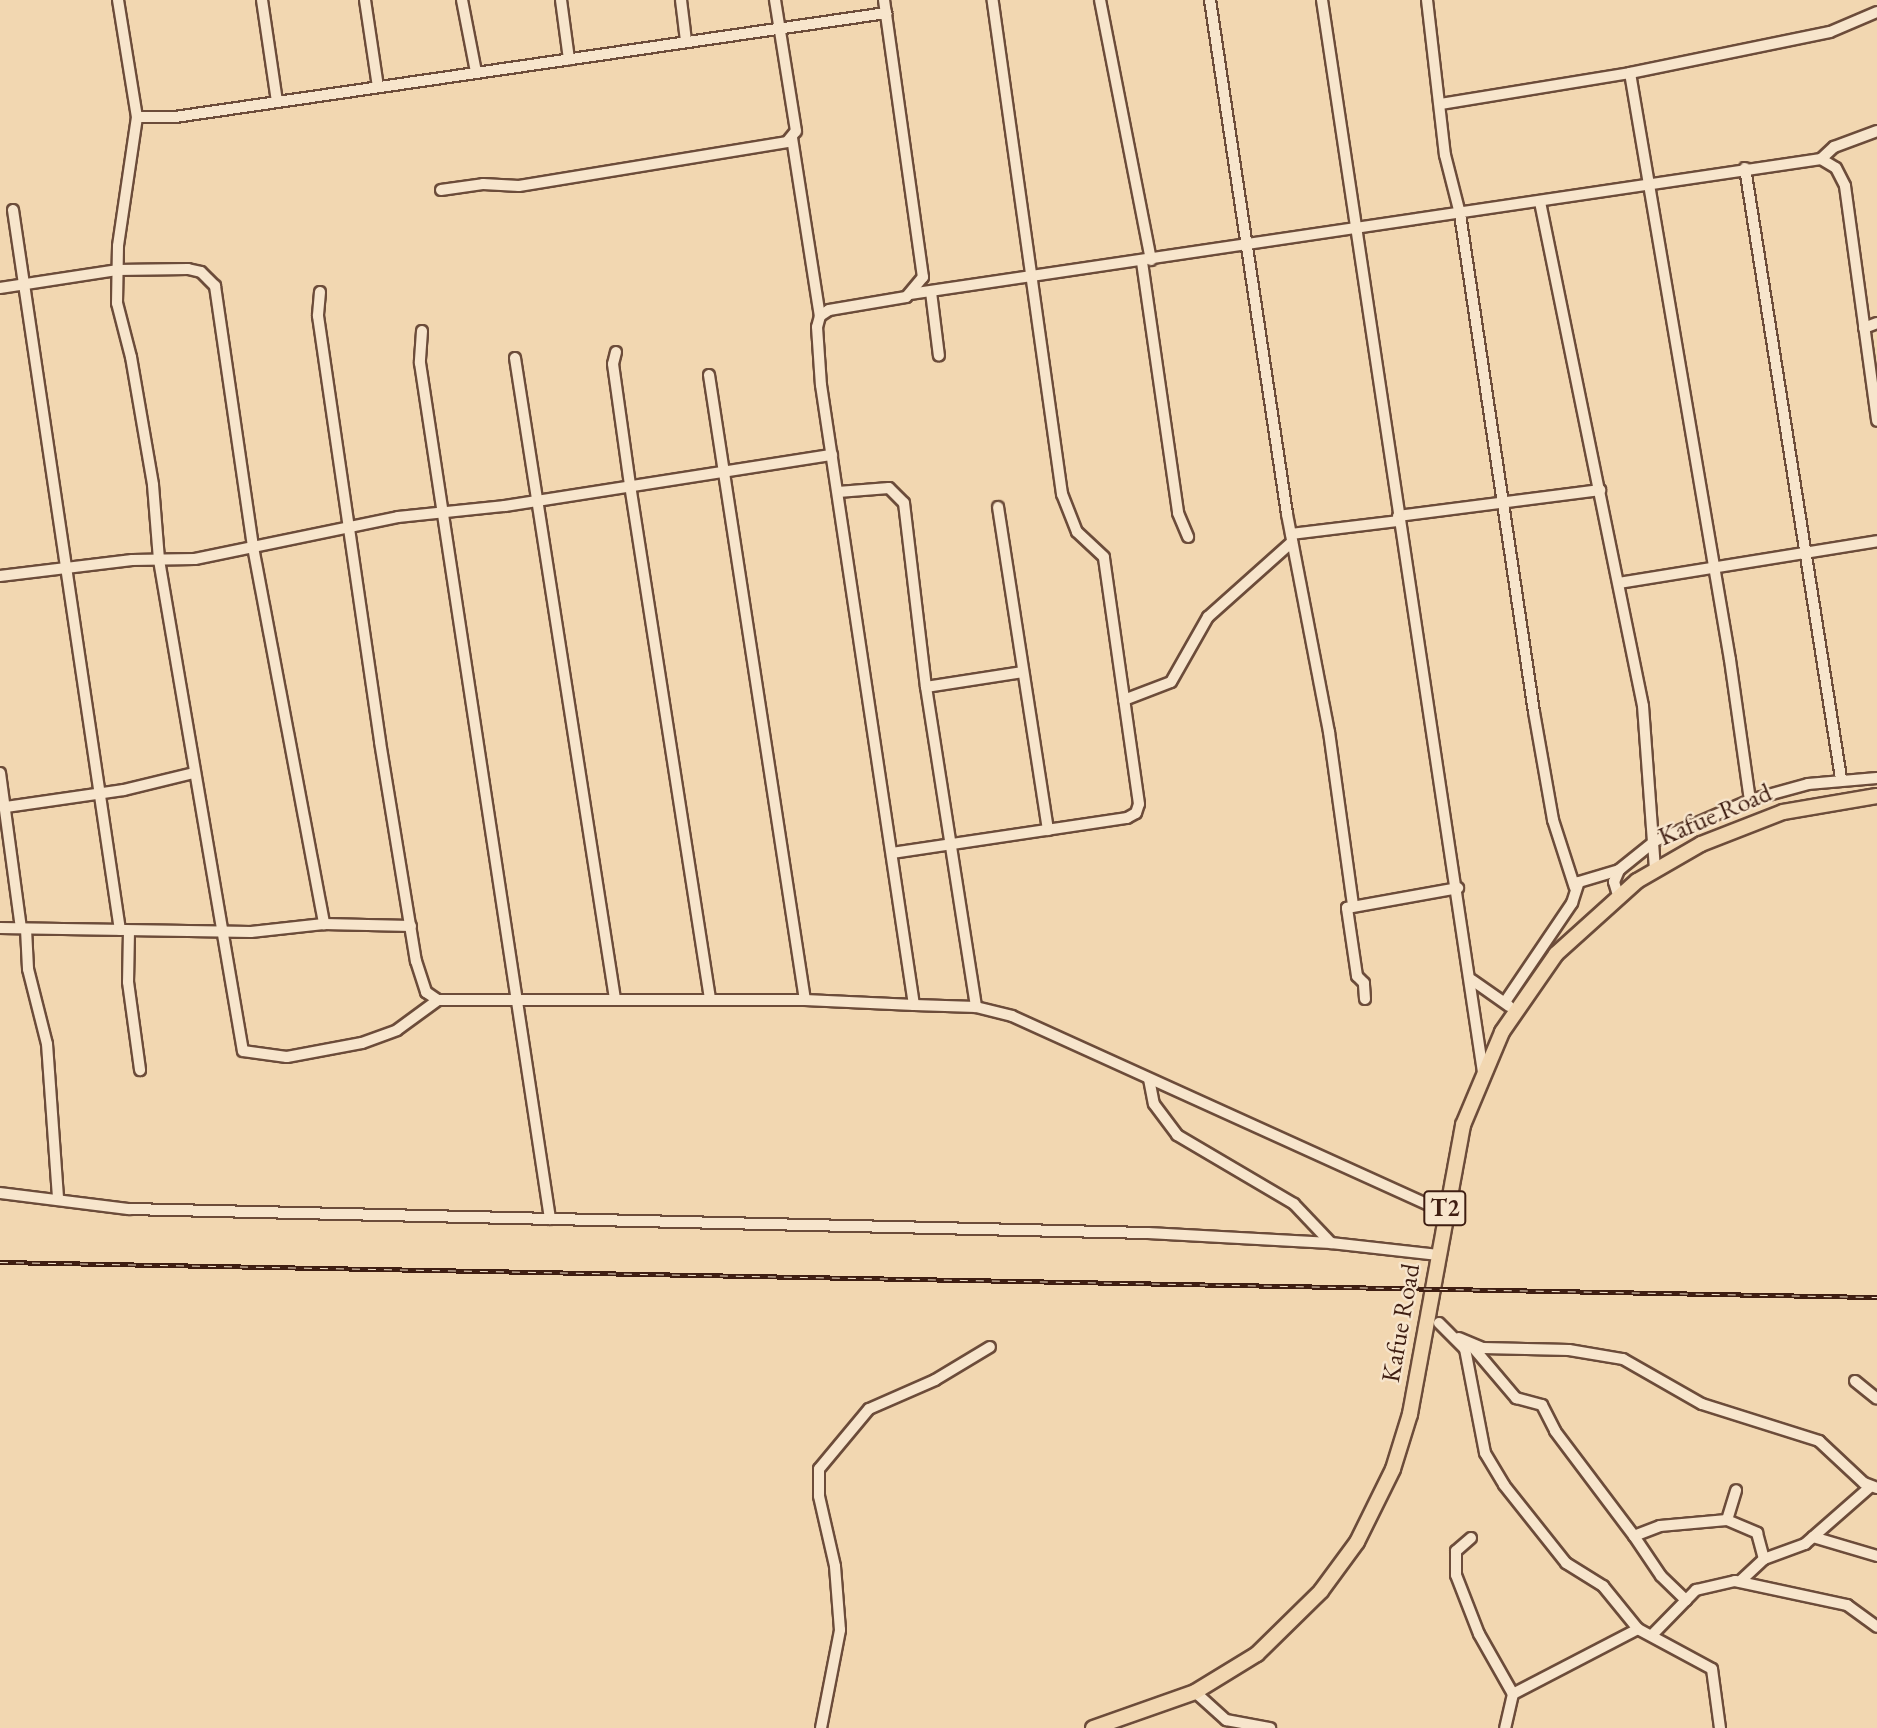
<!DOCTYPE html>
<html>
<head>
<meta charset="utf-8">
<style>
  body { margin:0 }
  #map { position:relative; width:1877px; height:1728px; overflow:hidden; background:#f2d7b1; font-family:"EB Garamond",serif }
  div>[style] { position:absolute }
  .roads { filter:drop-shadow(2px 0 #6c4c3a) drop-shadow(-2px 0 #6c4c3a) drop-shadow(0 2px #6c4c3a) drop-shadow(0 -2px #6c4c3a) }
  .minor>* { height:10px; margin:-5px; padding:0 5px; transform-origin:5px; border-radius:5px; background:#f7e5cc }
  .highway>* { height:14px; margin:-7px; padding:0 7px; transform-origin:7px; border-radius:7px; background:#f2d7b1 }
  .rail>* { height:5px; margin-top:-2.5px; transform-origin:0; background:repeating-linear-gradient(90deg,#f7e5cc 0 8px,#3f1e12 0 16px); box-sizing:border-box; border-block:2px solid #3f1e12 }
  span { translate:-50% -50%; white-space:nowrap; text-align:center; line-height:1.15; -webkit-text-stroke:5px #f7e5cc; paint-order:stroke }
  .shield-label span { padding:2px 5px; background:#f7e5cc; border:2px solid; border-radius:5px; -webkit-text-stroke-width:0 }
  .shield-label { font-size:24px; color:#3f1e12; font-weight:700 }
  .street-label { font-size:26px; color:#3f1e12 }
</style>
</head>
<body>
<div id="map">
  <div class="roads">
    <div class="minor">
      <div style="left:118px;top:0;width:119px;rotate:80.8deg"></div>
      <div style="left:137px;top:117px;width:130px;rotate:98.4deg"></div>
      <div style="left:118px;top:246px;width:57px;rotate:91deg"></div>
      <div style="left:117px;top:303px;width:56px;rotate:75.5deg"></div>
      <div style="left:131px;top:357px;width:130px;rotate:80.2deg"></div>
      <div style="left:153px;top:485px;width:75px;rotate:85.4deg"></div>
      <div style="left:159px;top:560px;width:498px;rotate:80.3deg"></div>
      <div style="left:243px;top:1051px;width:44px;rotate:7.8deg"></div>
      <div style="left:287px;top:1057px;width:76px;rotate:-10.6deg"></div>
      <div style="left:362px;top:1043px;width:37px;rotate:-20deg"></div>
      <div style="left:397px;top:1030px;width:51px;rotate:-36.2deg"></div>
      <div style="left:262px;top:0;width:103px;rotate:81.6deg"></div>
      <div style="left:365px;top:0;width:88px;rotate:81.5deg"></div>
      <div style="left:462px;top:0;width:73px;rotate:79deg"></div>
      <div style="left:561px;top:0;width:60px;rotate:82.3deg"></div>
      <div style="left:681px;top:0;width:41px;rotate:83deg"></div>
      <div style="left:884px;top:0;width:280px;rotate:82deg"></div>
      <div style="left:923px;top:277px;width:26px;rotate:130deg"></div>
      <div style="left:906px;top:297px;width:78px;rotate:170.4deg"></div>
      <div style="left:829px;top:310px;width:11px;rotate:146deg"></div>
      <div style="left:820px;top:316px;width:11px;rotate:105deg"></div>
      <div style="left:817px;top:327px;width:58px;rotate:86.1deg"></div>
      <div style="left:821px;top:385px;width:627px;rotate:81.47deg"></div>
      <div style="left:914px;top:1005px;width:62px;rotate:1.8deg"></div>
      <div style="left:976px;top:1007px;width:37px;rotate:14deg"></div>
      <div style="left:1012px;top:1016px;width:474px;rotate:24.4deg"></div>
      <div style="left:1100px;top:0;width:265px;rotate:78.9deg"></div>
      <div style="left:1210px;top:0;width:520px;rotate:81.48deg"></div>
      <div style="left:1287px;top:514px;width:222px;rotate:79.1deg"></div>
      <div style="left:1329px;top:732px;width:175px;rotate:82.1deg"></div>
      <div style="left:1322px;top:0;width:1084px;rotate:81.46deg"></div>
      <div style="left:1427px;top:0;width:156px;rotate:83.4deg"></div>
      <div style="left:1445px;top:155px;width:61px;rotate:75.7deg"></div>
      <div style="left:1460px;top:214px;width:503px;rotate:81.55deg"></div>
      <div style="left:1534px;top:712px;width:110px;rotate:80deg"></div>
      <div style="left:1553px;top:820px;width:71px;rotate:72.1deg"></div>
      <div style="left:1630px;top:73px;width:595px;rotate:80.33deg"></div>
      <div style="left:1730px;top:660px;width:141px;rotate:81.9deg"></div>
      <div style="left:1441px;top:104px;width:192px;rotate:-9.3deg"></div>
      <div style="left:1630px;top:73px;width:204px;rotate:-11.6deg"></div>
      <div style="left:1830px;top:32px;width:51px;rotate:-23.1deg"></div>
      <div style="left:137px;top:117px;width:38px"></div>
      <div style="left:175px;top:117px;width:719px;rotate:-8.32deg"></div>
      <div style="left:792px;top:138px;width:180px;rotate:81.1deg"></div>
      <div style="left:1821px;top:159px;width:18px;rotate:-43deg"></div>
      <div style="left:1834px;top:147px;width:46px;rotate:-20.4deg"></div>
      <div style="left:1745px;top:168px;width:618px;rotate:81.06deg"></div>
      <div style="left:441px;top:190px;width:42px;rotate:-8.1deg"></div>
      <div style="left:483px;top:184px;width:36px;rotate:3deg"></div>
      <div style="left:519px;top:186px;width:272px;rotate:-9.3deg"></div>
      <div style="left:787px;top:142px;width:14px;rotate:-51deg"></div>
      <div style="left:796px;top:131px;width:133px;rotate:-99.1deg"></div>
      <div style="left:1540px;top:202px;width:514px;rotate:78.45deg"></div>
      <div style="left:1643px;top:706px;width:162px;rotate:85.8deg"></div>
      <div style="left:13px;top:210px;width:728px;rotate:81.55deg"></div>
      <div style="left:1142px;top:262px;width:254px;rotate:81.8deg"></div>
      <div style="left:1178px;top:513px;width:26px;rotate:67deg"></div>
      <div style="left:0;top:288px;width:118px;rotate:-8.7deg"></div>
      <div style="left:117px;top:270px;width:71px;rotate:-0.8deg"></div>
      <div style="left:188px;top:269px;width:13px;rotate:13deg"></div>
      <div style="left:201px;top:272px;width:20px;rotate:45deg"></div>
      <div style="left:215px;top:286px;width:264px;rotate:81.7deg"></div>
      <div style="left:253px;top:547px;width:384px;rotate:79.3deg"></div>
      <div style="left:320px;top:292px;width:24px;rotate:95deg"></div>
      <div style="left:318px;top:316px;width:430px;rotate:81.7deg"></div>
      <div style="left:380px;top:742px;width:222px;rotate:80.7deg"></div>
      <div style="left:416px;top:961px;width:33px;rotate:72deg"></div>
      <div style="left:426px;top:992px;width:14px;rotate:34deg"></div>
      <div style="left:438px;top:1000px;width:367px"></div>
      <div style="left:805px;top:1000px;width:109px;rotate:2.6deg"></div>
      <div style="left:931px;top:292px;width:64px;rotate:82.9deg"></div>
      <div style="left:910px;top:294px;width:921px;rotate:-8.43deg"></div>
      <div style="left:1821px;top:159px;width:17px;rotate:31deg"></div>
      <div style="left:1836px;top:168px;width:20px;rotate:63deg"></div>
      <div style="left:1845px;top:186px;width:237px;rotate:82.2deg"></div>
      <div style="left:1864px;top:328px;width:14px;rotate:-21deg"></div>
      <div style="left:422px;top:331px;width:32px;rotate:94deg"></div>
      <div style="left:420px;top:363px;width:866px;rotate:81.36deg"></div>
      <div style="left:616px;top:352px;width:12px;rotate:104deg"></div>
      <div style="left:613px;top:364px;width:122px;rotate:82deg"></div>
      <div style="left:630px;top:485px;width:520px;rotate:81.15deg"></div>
      <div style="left:515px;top:358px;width:649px;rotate:81.13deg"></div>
      <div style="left:709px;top:375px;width:632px;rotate:81.27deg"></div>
      <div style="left:838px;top:492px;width:51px;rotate:-4.5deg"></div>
      <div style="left:889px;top:488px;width:21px;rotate:45deg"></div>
      <div style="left:904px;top:503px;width:185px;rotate:83.2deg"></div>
      <div style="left:926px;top:687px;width:324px;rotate:81.1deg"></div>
      <div style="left:998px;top:507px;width:327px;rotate:81.2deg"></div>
      <div style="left:1398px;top:516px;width:204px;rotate:-7.3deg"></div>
      <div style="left:1291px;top:534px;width:109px;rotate:-6.9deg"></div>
      <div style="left:0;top:576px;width:133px;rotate:-6.9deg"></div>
      <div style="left:132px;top:560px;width:63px;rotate:-0.9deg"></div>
      <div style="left:195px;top:559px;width:207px;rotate:-11.7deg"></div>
      <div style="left:398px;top:517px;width:108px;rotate:-5.9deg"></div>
      <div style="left:505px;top:506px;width:331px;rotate:-8.9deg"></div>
      <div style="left:1619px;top:583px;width:261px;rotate:-9.2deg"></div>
      <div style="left:926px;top:687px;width:98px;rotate:-8.8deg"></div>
      <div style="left:1124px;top:700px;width:50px;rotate:-21deg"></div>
      <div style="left:1171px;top:682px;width:75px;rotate:-60.4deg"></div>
      <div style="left:1208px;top:617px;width:113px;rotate:-41.8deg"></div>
      <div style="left:0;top:773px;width:156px;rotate:82.3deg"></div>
      <div style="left:6px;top:807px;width:119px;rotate:-8.2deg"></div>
      <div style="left:124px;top:790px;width:72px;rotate:-13.7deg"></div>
      <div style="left:892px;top:853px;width:238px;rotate:-8.5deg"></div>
      <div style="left:1127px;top:818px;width:10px;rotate:-29deg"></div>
      <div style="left:1136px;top:813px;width:9px;rotate:-72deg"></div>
      <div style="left:1139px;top:804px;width:249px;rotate:-98.1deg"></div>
      <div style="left:1104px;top:557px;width:37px;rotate:-137deg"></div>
      <div style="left:1077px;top:532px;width:41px;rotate:-111.5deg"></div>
      <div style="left:1062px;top:494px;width:499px;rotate:-98deg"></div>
      <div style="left:1618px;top:895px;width:14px;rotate:-107deg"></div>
      <div style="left:1614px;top:882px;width:13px;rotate:-67deg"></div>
      <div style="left:1619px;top:870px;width:46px;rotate:-38.9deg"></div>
      <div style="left:1655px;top:841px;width:103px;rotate:-23.3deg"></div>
      <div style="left:1750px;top:800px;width:60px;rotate:-15.4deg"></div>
      <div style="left:1808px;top:784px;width:69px;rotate:-5deg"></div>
      <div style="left:0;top:928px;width:251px;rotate:0.9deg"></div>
      <div style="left:251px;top:932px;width:73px;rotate:-6.3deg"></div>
      <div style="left:324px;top:924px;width:87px;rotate:1.3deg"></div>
      <div style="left:26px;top:929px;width:40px;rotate:87.1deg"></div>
      <div style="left:28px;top:969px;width:77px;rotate:75.8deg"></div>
      <div style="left:47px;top:1044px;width:155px;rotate:85.9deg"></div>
      <div style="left:129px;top:931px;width:51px;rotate:91.1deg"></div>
      <div style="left:128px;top:982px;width:89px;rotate:82.2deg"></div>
      <div style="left:1472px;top:980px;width:45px;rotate:35.1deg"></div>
      <div style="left:1365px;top:999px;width:16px;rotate:-94deg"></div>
      <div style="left:1364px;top:983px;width:10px;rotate:-135deg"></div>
      <div style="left:1357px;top:976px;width:69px;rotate:-98.4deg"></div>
      <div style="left:1347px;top:908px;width:113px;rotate:-10.2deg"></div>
      <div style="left:1505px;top:1002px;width:120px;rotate:-55.9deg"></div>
      <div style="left:1572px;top:903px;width:22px;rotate:-72deg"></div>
      <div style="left:1579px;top:882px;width:42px;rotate:-16.7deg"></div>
      <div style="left:1149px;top:1079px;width:25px;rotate:79deg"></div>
      <div style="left:1154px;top:1104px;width:39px;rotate:53deg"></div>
      <div style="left:1177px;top:1135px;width:136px;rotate:30.5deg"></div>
      <div style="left:1294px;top:1204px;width:54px;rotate:46.5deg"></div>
      <div style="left:0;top:1193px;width:130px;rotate:7.1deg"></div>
      <div style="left:129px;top:1209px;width:1019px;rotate:1.35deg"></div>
      <div style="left:1148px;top:1233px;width:183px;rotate:3.1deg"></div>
      <div style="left:1331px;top:1243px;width:108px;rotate:6.4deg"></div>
      <div style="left:1439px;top:1323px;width:37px;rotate:45deg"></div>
      <div style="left:1465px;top:1349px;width:106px;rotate:79.1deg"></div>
      <div style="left:1485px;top:1453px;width:37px;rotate:59deg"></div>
      <div style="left:1504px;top:1485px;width:100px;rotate:51.5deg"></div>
      <div style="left:1566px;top:1563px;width:44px;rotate:31.9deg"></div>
      <div style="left:1603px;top:1586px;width:55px;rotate:50.9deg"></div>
      <div style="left:1638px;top:1629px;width:84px;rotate:28.4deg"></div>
      <div style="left:1712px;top:1669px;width:60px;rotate:82.3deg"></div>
      <div style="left:1459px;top:1338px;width:26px;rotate:23deg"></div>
      <div style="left:1483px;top:1348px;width:86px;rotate:1.3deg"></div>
      <div style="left:1569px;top:1350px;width:55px;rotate:9.5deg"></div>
      <div style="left:1623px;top:1359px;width:91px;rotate:29.7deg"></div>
      <div style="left:1702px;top:1404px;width:123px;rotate:17.5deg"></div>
      <div style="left:1819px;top:1441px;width:62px;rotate:43deg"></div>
      <div style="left:1864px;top:1483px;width:14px;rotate:21deg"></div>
      <div style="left:1471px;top:1345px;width:70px;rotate:49.7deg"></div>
      <div style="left:1516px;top:1398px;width:27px;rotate:15deg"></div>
      <div style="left:1542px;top:1405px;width:29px;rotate:63deg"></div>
      <div style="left:1555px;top:1431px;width:131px;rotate:53deg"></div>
      <div style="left:1634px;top:1536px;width:28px;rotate:-21deg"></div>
      <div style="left:1660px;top:1526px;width:67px;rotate:-5.1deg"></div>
      <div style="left:1727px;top:1520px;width:33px;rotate:23deg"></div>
      <div style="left:1757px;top:1533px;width:27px;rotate:75deg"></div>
      <div style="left:1764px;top:1559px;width:33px;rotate:137deg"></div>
      <div style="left:1855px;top:1381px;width:28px;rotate:39deg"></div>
      <div style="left:1727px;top:1520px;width:31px;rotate:-73deg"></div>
      <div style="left:1634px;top:1536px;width:48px;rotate:56deg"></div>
      <div style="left:1661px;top:1576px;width:35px;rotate:44deg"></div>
      <div style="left:1813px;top:1537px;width:67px;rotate:16.5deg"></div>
      <div style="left:1471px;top:1538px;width:20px;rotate:139deg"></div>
      <div style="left:1456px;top:1551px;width:24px;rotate:90deg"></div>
      <div style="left:1456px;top:1575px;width:63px;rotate:68.7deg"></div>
      <div style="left:1479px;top:1634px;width:69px;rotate:60.5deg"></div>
      <div style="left:1513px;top:1694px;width:35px;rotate:103deg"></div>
      <div style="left:1764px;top:1559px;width:44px;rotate:-20.1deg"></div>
      <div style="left:1805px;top:1544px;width:86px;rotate:-41.2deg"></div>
      <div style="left:1653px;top:1634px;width:62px;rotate:-45.7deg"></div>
      <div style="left:1696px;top:1590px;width:40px;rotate:-13deg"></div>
      <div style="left:1735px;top:1581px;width:115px;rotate:12.1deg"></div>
      <div style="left:1847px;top:1605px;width:37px;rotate:36deg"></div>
      <div style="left:1195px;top:1692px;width:42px;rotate:42.1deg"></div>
      <div style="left:1226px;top:1720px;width:45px;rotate:10.3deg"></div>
      <div style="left:1513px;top:1694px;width:141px;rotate:-27.5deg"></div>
      <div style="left:821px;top:1728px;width:100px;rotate:-79deg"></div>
      <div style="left:840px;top:1630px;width:64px;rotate:-94.5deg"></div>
      <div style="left:835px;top:1566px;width:72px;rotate:-102.9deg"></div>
      <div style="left:819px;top:1496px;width:27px;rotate:-90deg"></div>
      <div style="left:819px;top:1469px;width:78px;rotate:-50.2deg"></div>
      <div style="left:869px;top:1409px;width:72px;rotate:-23.7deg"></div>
      <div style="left:935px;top:1380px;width:64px;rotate:-31deg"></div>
    </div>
    <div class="highway">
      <div style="left:1093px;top:1728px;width:108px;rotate:-19.4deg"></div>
      <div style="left:1195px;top:1692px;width:73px;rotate:-31.5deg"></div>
      <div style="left:1257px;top:1654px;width:90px;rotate:-44.5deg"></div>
      <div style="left:1321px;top:1591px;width:61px;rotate:-53.7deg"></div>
      <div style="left:1357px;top:1542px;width:81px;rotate:-63.7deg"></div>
      <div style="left:1393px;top:1469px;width:58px;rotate:-72.8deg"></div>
      <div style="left:1410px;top:1414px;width:294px;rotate:-79.6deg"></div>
      <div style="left:1463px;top:1125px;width:101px;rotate:-67.2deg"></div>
      <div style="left:1502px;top:1032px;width:95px;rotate:-55.3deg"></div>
      <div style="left:1556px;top:954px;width:109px;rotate:-42deg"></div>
      <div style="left:1637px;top:881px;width:74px;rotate:-30deg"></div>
      <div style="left:1701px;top:844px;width:88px;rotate:-21.3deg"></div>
      <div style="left:1783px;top:812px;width:95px;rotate:-9.7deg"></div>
    </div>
  </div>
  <div class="rail">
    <div style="left:0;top:1262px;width:1877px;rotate:1.07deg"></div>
  </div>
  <div class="shield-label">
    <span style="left:1445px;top:1208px">T2</span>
  </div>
  <div class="street-label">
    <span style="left:1715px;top:815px;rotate:-23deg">Kafue Road</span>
    <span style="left:1401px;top:1323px;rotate:-80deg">Kafue Road</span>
  </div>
</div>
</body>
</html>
